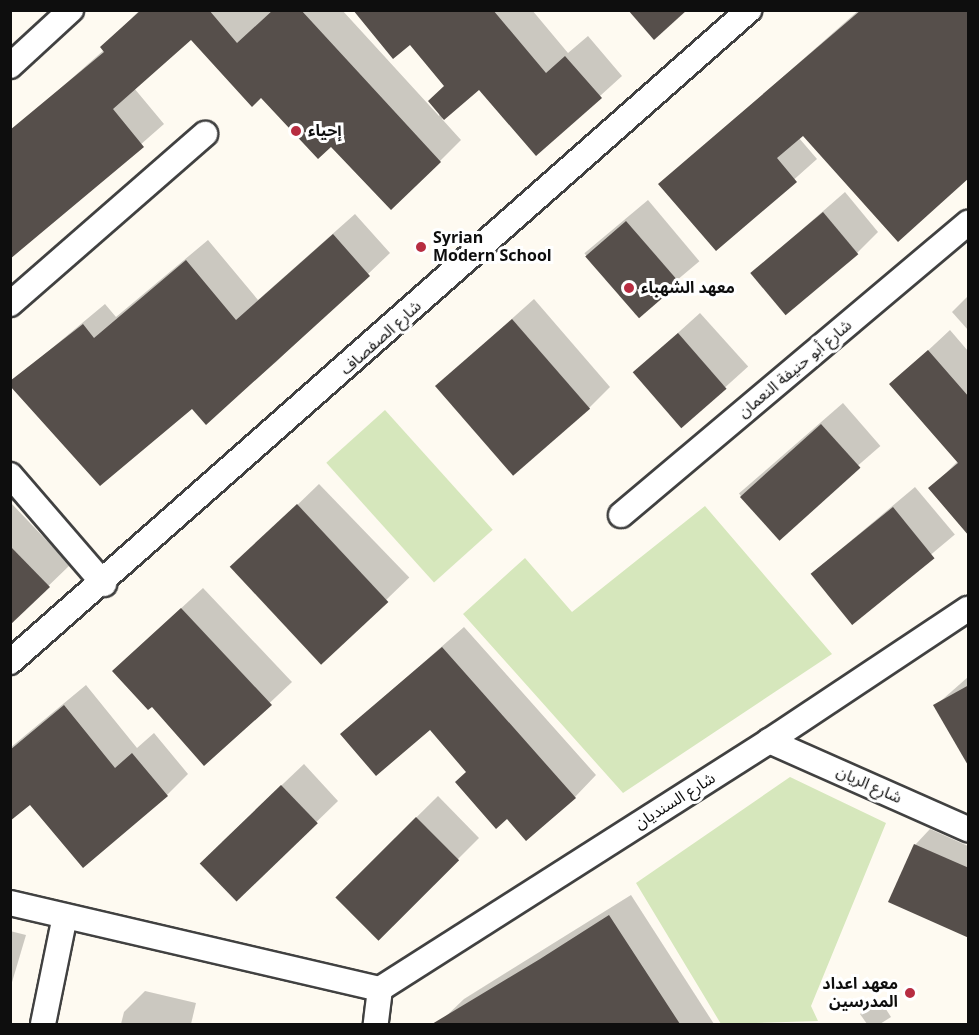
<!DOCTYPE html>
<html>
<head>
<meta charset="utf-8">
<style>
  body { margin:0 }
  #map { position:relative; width:979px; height:1035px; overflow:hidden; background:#fefaf1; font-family:Georgia,"Noto Sans Arabic",serif }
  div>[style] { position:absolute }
  .green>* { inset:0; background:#d6e7bc; transform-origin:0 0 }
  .shadow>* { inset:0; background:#0003; transform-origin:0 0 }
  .building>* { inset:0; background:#564f4b; transform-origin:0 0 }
  .roads { filter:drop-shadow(2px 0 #414141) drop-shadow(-2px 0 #414141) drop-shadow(0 2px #414141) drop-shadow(0 -2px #414141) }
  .minor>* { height:24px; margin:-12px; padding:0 12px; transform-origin:12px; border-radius:12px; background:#fff }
  .dots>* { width:16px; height:16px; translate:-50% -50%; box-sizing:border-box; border:3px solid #fff; border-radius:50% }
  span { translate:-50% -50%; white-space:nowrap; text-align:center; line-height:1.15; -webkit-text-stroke:6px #fff; paint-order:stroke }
  .poi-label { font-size:16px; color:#0e0e0e; font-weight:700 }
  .left { translate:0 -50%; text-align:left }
  .right { translate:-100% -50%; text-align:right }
  .street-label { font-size:16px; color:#0e0e0e }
  .frame { position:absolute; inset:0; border:12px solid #0e0e0e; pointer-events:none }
</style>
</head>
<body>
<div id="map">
  <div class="green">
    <div style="left:385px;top:410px;width:161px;height:79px;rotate:48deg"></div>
    <div style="clip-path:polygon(705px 506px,832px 654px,623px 793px,463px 614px,525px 558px,572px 612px)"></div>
    <div style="clip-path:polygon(790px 777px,886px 823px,811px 1006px,818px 1021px,721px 1024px,636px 883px)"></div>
  </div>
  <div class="shadow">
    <div style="clip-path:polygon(140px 10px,342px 10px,439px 116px,446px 85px,410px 43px,368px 10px,532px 10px,568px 53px,588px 36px,622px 76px,536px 154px,479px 88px,442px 119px,461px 140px,440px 161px,331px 144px,191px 38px,134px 88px,164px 124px,10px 259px,12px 131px,104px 50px,102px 47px)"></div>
    <div style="clip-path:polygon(859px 10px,968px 10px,799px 138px,817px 159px,716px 249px,660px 185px)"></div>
    <div style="clip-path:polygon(845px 192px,878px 232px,857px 253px,752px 273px)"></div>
    <div style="left:648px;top:200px;width:80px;height:83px;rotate:50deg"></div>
    <div style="clip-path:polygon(355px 214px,390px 253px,276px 362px,206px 422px,193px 407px,10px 383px,105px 304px,116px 317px,208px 240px,258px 300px)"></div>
    <div style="clip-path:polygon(968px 296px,968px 330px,952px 312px)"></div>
    <div style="clip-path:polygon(534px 299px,610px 387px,589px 408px,437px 386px)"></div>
    <div style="left:700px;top:313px;width:72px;height:88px;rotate:48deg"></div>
    <div style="clip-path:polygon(950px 330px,968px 351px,968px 534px,930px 489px,958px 461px,892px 384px)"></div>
    <div style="left:843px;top:403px;width:57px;height:138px;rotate:49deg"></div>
    <div style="left:319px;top:484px;width:130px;height:120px;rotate:46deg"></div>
    <div style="left:915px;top:487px;width:62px;height:135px;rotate:50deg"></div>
    <div style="clip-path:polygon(10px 496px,14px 500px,11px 503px,70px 565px,10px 623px)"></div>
    <div style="clip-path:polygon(203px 588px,292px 682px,204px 764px,136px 650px)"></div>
    <div style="clip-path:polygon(464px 627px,596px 775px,575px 797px,467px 771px,430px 728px,342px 734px)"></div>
    <div style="clip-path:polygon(968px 677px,968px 764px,935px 706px)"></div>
    <div style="clip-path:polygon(86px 685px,137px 748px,154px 733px,188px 774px,167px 795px,30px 803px,10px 815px,10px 748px)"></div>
    <div style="clip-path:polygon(304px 764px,338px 801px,236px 900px,222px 842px)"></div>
    <div style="clip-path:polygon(438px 796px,479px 838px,458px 859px,337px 896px)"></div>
    <div style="clip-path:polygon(930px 829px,968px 846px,968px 936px,915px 845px)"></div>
    <div style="clip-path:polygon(631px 895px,714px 1024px,445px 1024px,442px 1020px,464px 999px)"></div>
    <div style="clip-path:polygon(10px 931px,26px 935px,10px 989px)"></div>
    <div style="clip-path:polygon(145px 991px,196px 1003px,191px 1024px,121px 1024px,124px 1012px)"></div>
    <div style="clip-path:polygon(880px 1000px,891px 1017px,880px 1024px,867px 1024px,860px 1014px)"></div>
  </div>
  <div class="building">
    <div style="clip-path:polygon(141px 10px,209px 10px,237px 43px,273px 10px,301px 10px,441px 162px,391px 210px,331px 147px,318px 159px,261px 98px,252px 107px,191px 40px,113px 109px,144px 147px,10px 259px,10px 130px,104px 52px,100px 47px)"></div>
    <div style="clip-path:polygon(353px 10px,493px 10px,546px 73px,565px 56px,602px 98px,536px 156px,479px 90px,444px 120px,428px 101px,444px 86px,410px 45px,393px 59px)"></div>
    <div style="clip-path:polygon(628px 10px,687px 10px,654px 40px)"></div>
    <div style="clip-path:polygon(861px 10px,969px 10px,969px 178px,898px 242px,803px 136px,777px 158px,797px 182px,716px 251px,658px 184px)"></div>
    <div style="left:823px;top:212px;width:55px;height:95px;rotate:50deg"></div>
    <div style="left:626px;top:221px;width:82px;height:54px;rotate:49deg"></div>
    <div style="clip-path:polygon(333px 234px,370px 276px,206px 425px,192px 409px,100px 486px,10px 386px,10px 381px,83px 324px,94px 338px,186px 260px,236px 320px)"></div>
    <div style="left:512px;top:319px;width:119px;height:102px;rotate:49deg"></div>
    <div style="left:678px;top:333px;width:74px;height:60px;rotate:49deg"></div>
    <div style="clip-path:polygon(928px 350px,969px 397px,969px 536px,928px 488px,958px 463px,889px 384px)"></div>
    <div style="left:821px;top:424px;width:59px;height:109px;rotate:48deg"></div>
    <div style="left:297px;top:504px;width:134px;height:92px;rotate:47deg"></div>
    <div style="left:893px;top:507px;width:66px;height:106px;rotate:51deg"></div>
    <div style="clip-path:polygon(10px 546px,50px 587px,10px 625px)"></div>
    <div style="clip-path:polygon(181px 608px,272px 705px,204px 766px,152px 707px,148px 710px,112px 671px)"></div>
    <div style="clip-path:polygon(442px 647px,576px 798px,526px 841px,507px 819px,496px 829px,455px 782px,466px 772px,430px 730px,376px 776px,340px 734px)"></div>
    <div style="clip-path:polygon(969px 685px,969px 767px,933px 705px)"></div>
    <div style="clip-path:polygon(64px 705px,115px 768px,132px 753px,168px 796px,83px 868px,30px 805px,10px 821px,10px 750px)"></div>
    <div style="left:281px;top:785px;width:53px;height:113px;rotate:46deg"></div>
    <div style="left:416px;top:817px;width:61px;height:114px;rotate:45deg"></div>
    <div style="clip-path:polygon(914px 844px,969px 868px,969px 938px,888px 902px)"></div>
    <div style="clip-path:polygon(609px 915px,680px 1024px,432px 1024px,540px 959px)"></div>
  </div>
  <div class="roads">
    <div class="minor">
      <div style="left:10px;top:66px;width:83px;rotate:-42.6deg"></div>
      <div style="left:10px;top:304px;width:259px;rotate:-41.1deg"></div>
      <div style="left:10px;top:475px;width:144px;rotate:49.2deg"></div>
      <div style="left:621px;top:515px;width:454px;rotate:-40.1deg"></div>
      <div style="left:10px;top:662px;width:986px;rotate:-41.42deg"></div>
      <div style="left:769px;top:741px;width:218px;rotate:23.9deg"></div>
      <div style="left:10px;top:903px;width:380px;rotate:13.1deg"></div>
      <div style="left:380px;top:989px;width:35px;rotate:97deg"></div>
      <div style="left:380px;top:989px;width:461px;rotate:-32.5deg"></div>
      <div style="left:769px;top:741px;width:239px;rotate:-33.6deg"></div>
      <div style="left:43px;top:1024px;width:110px;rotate:-78.5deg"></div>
    </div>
  </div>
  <div class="dots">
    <div style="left:296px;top:131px;background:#b72d41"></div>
    <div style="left:421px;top:247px;background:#b72d41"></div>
    <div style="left:629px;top:288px;background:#b72d41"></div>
    <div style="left:910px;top:993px;background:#b72d41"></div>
  </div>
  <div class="poi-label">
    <span class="left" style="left:308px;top:131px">إحياء</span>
    <span class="left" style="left:433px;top:247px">Syrian<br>Modern School</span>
    <span class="left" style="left:641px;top:288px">معهد الشهباء</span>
    <span class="right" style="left:898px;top:993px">معهد اعداد<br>المدرسين</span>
  </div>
  <div class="street-label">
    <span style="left:381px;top:338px;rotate:-42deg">شارع الصفصاف</span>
    <span style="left:795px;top:369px;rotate:-40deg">شارع أبو حنيفة النعمان</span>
    <span style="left:869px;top:785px;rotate:24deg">شارع الريان</span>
    <span style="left:675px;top:801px;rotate:-32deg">شارع السنديان</span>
  </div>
  <div class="frame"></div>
</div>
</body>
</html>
